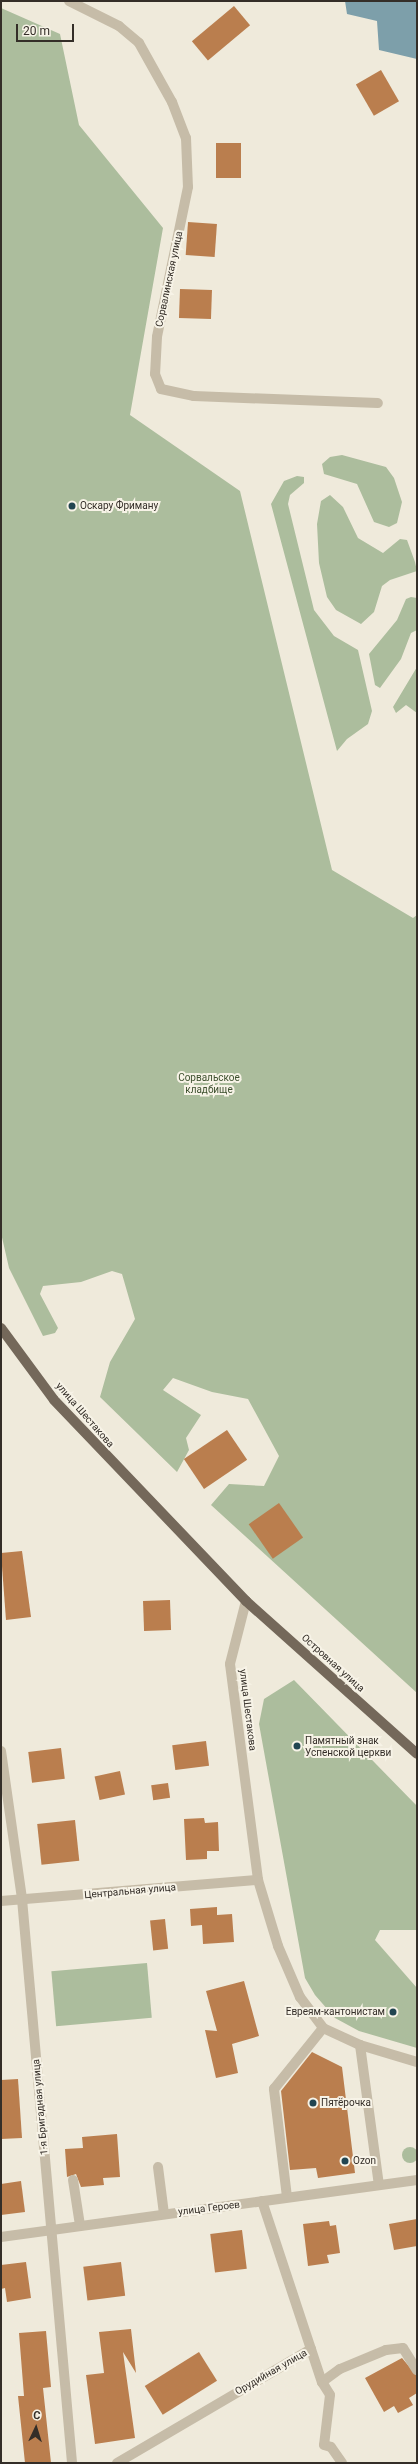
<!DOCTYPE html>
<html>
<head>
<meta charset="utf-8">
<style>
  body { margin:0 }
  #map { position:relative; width:418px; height:2464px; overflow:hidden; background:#efeadb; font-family:Roboto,sans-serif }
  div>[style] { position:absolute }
  .green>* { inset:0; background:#acbd9d; transform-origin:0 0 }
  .round { border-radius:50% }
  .water>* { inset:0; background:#7d9faa }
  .building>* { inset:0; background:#ba7e4e; transform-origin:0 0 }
  .service>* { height:10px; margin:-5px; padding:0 5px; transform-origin:5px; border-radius:5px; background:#c6bca8 }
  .minor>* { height:10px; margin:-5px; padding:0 5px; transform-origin:5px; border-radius:5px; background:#c6bca8 }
  .primary>* { height:10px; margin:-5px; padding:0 5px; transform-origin:5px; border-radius:5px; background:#74685a }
  .dots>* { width:11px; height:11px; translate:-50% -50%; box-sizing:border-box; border:2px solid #f7f3e7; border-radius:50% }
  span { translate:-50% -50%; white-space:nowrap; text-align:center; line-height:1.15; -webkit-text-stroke:4px #f7f3e7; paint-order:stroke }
  .street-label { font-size:10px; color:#342e28 }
  .poi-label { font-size:10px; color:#342e28 }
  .left { translate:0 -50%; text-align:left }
  .right { translate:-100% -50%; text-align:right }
  .park-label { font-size:10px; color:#3d502e }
  .frame { position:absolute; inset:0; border:2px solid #342e28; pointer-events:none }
  .north { position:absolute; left:16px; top:2408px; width:40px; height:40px; -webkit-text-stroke:3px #f7f3e7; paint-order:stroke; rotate:4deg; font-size:11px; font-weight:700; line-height:16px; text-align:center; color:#342e28 }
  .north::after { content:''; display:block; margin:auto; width:14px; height:18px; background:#342e28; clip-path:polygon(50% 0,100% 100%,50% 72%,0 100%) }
  .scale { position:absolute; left:16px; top:24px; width:58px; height:18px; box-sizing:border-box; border:2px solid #342e28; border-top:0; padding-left:5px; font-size:12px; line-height:14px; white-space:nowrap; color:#342e28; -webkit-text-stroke:3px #f7f3e7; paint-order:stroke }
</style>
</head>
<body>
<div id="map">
  <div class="green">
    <div style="clip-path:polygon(1px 8px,60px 34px,79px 125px,163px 228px,130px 415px,240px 491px,332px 870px,413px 918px,417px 915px,417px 1693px,211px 1505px,229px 1484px,264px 1486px,279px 1456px,248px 1399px,212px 1392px,173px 1378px,163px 1390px,201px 1415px,186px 1438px,189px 1450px,177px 1472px,100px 1397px,110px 1362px,135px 1319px,122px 1274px,112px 1271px,81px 1282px,43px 1286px,40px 1294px,58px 1328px,55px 1333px,43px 1336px,9px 1268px,1px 1233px)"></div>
    <div style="clip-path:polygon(342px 455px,386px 467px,394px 478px,402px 502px,397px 523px,389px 527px,374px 522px,357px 484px,324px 474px,322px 464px,330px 457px)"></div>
    <div style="clip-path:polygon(297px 476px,304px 477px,304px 483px,290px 495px,288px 504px,314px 610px,334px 636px,358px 650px,372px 711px,368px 724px,347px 739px,337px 751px,271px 504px,284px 481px)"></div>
    <div style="clip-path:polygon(330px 495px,343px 507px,358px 538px,383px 553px,400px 539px,407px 540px,415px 562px,417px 571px,390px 580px,382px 586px,374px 612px,361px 624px,336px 610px,327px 597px,319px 563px,317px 524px,321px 501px)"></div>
    <div style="clip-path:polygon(411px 597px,417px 598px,417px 630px,411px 633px,401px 659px,380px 688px,375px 685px,369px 654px,397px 620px,406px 599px)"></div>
    <div style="clip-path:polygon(417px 667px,417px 713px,406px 705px,396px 713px,393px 707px)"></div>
    <div style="clip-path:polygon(294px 1680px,417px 1806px,417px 1930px,380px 1930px,375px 1940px,417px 1988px,417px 2048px,359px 2031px,335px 2018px,315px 1995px,305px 1978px,259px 1724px,264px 1699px)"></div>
    <div style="left:147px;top:1963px;width:55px;height:96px;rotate:85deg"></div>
    <div class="round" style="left:402px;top:2147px;width:16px;height:16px"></div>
  </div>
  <div class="water">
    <div style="clip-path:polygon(345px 1px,417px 1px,417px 59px,379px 50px,377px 21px,347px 14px)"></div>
  </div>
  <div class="building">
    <div style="left:234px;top:6px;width:25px;height:55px;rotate:50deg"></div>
    <div style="left:381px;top:70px;width:36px;height:29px;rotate:60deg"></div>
    <div style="left:216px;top:143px;width:25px;height:35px"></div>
    <div style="left:188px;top:222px;width:29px;height:33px;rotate:4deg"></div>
    <div style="left:180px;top:289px;width:32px;height:29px;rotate:2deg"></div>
    <div style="left:227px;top:1430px;width:36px;height:52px;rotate:56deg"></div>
    <div style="left:279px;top:1503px;width:42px;height:37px;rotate:55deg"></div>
    <div style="clip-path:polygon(22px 1551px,31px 1617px,6px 1620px,1px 1553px)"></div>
    <div style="left:170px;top:1600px;width:30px;height:27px;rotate:88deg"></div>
    <div style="left:206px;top:1741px;width:25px;height:34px;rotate:83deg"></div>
    <div style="left:61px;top:1748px;width:31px;height:33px;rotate:83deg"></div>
    <div style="left:120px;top:1771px;width:24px;height:26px;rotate:78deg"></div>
    <div style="left:168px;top:1783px;width:15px;height:17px;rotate:82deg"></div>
    <div style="clip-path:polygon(204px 1818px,205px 1823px,218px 1822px,219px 1851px,207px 1851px,207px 1859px,186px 1860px,184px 1819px)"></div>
    <div style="left:75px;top:1820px;width:41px;height:38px;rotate:84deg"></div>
    <div style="clip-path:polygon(217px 1907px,217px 1915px,232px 1914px,234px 1942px,203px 1944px,202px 1925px,191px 1926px,190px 1909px)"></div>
    <div style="left:165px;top:1919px;width:30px;height:15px;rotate:84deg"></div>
    <div style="clip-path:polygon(244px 1981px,259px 2036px,232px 2044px,238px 2073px,216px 2078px,205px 2030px,217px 2031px,206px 1991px)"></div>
    <div style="clip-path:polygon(312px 2052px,342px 2067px,355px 2173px,318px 2178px,316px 2168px,290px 2170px,281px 2091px)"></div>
    <div style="clip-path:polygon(18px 2079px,22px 2138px,1px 2139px,1px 2080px)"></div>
    <div style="clip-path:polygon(117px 2134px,120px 2177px,103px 2178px,104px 2185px,81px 2187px,76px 2174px,67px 2177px,65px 2149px,83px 2148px,82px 2137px)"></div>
    <div style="clip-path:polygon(21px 2181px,25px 2212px,1px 2215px,1px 2184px)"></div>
    <div style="clip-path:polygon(417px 2219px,417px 2246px,394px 2250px,389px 2224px)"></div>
    <div style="clip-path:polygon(329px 2221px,330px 2226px,336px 2225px,340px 2253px,327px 2255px,329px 2263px,308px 2266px,303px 2224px)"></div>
    <div style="left:242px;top:2230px;width:39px;height:32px;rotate:83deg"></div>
    <div style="clip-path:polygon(26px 2262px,31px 2298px,7px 2302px,5px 2288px,1px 2289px,1px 2265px)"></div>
    <div style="left:121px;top:2262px;width:34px;height:38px;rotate:83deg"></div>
    <div style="clip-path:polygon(131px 2329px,136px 2373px,123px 2352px,135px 2438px,95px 2444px,86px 2375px,104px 2373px,99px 2332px)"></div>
    <div style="clip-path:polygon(46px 2331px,51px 2387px,43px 2388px,51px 2463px,25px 2463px,18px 2396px,24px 2396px,19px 2333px)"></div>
    <div style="left:199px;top:2352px;width:34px;height:64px;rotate:58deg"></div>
    <div style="clip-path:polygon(402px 2358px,417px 2376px,417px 2393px,409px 2398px,413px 2405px,398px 2413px,394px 2406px,384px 2412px,365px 2378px)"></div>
  </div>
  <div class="service">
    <div style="left:360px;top:2045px;width:141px;rotate:82.3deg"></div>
    <div style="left:158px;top:2167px;width:47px;rotate:82.7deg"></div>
    <div style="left:73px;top:2180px;width:46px;rotate:81.2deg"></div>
    <div style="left:287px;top:2197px;width:109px;rotate:-96.9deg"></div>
    <div style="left:274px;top:2089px;width:78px;rotate:-51.2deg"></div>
    <div style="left:262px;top:2201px;width:191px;rotate:71.7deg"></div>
    <div style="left:322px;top:2382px;width:15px;rotate:58deg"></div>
    <div style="left:330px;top:2395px;width:50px;rotate:96.8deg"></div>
    <div style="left:324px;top:2445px;width:7px;rotate:16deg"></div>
    <div style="left:331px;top:2447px;width:19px;rotate:55deg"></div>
    <div style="left:322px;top:2382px;width:22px;rotate:-36deg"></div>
    <div style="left:340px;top:2369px;width:50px;rotate:-22.4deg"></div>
    <div style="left:386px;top:2350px;width:17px;rotate:-7deg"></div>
    <div style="left:403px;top:2348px;width:26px;rotate:58deg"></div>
  </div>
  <div class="minor">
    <div style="left:69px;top:1px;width:56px;rotate:26.6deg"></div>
    <div style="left:119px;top:26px;width:26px;rotate:40deg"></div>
    <div style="left:139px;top:43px;width:68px;rotate:60.8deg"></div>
    <div style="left:172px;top:102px;width:39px;rotate:69deg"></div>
    <div style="left:186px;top:138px;width:49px;rotate:87.7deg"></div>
    <div style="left:188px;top:187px;width:153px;rotate:101.7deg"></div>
    <div style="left:157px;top:337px;width:37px;rotate:93deg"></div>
    <div style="left:155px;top:374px;width:16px;rotate:68deg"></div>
    <div style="left:161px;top:389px;width:34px;rotate:12deg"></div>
    <div style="left:194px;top:396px;width:184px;rotate:2.2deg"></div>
    <div style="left:246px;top:1601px;width:65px;rotate:104.3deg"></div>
    <div style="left:230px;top:1664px;width:218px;rotate:82.6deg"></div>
    <div style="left:258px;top:1880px;width:69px;rotate:73.1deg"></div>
    <div style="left:278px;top:1946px;width:56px;rotate:66.7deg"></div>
    <div style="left:300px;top:1997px;width:39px;rotate:53deg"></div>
    <div style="left:323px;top:2028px;width:41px;rotate:24.7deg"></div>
    <div style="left:360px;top:2045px;width:59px;rotate:16.6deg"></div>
    <div style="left:1px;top:1751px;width:149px;rotate:81.9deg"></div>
    <div style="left:22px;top:1899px;width:566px;rotate:84.93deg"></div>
    <div style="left:1px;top:1901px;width:258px;rotate:-4.7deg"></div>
    <div style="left:1px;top:2237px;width:420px;rotate:-7.8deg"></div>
    <div style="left:117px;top:2463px;width:225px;rotate:-30.4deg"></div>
  </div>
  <div class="primary">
    <div style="left:1px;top:1328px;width:89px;rotate:53.6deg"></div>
    <div style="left:54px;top:1400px;width:278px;rotate:46.3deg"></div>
    <div style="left:246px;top:1601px;width:229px;rotate:41.8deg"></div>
  </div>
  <div class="dots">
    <div style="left:72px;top:506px;background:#214551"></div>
    <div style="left:297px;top:1746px;background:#214551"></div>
    <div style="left:393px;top:2012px;background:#214551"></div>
    <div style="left:313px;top:2103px;background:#214551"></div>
    <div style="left:345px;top:2161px;background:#214551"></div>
  </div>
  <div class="street-label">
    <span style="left:169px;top:279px;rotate:-78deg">Сорвалинская улица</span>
    <span style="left:85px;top:1415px;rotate:49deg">улица Шестакова</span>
    <span style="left:333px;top:1663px;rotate:42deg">Островная улица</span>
    <span style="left:248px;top:1710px;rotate:83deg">улица Шестакова</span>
    <span style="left:130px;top:1891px;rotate:-5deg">Центральная улица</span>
    <span style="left:40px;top:2107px;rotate:-95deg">1-я Бригадная улица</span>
    <span style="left:209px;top:2208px;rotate:-7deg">улица Героев</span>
    <span style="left:271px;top:2372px;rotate:-30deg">Орудийная улица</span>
  </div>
  <div class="poi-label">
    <span class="left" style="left:80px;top:506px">Оскару Фриману</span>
    <span class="left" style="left:305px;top:1746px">Памятный знак<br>Успенской церкви</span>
    <span class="right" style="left:385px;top:2012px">Евреям-кантонистам</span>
    <span class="left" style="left:321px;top:2103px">Пятёрочка</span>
    <span class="left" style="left:353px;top:2161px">Ozon</span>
  </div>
  <div class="park-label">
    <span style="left:209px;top:1083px">Сорвальское<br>кладбище</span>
  </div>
  <div class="frame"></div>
  <div class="north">С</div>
  <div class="scale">20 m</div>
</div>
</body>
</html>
